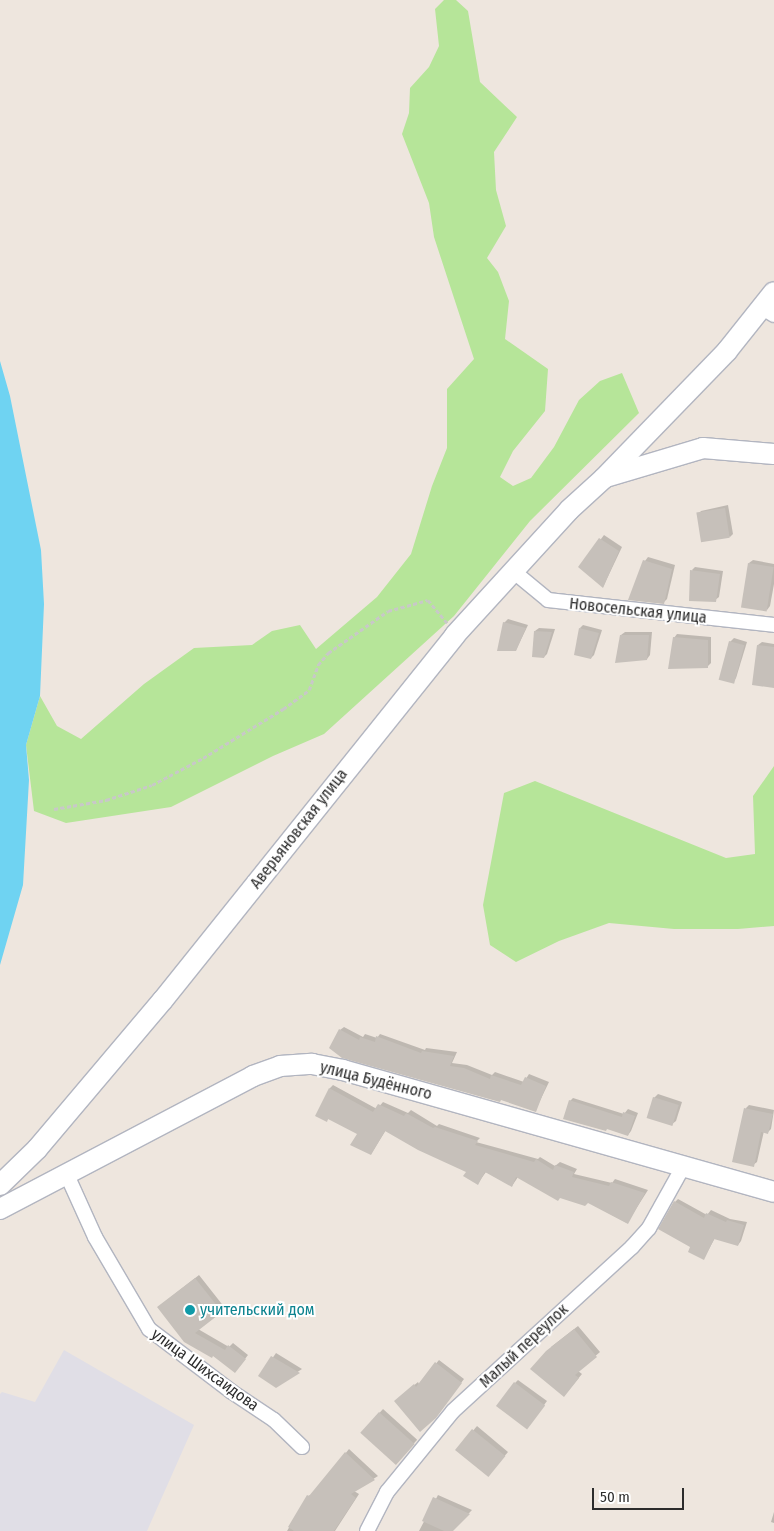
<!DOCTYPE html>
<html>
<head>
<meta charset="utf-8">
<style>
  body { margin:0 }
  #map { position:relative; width:774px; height:1531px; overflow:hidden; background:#eee6de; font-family:"Fira Sans Condensed",sans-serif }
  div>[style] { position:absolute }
  .industrial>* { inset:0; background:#e0dee6 }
  .green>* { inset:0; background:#b6e599 }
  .water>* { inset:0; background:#6fd3f2 }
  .shadow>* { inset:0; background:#0003; transform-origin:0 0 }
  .building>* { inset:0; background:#c6c0ba; transform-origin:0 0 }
  .path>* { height:2.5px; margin-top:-1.25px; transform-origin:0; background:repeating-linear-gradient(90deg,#c8c8c8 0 4px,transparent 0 6.5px) }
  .roads { filter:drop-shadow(1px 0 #b2b5c0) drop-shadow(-1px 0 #b2b5c0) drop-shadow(0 1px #b2b5c0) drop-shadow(0 -1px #b2b5c0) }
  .street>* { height:14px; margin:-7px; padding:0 7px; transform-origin:7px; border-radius:7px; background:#fff }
  .secondary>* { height:20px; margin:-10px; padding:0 10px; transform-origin:10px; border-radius:10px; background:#fff }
  .dots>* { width:14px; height:14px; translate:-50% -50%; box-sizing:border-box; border:2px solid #fff; border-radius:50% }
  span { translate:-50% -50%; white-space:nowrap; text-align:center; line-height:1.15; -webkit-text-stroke:4px #fff; paint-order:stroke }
  .street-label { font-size:16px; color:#2c2c2c }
  .culture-label { font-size:16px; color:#0d838f }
  .left { translate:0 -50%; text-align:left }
  .scale { position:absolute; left:592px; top:1488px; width:92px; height:22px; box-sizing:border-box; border:2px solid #2c2c2c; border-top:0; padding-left:6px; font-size:15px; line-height:18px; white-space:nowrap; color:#2c2c2c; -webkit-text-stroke:4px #fff; paint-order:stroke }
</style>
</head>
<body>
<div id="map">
  <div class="industrial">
    <div style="clip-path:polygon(64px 1350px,194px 1425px,147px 1531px,0 1531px,0 1394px,2px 1392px,35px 1402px)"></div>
  </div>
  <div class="green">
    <div style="clip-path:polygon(444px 0,456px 0,468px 11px,480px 82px,517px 117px,494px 152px,496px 190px,506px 226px,487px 258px,498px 272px,509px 301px,505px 339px,548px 369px,545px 411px,513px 451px,500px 477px,513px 486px,531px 478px,554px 447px,579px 400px,600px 381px,622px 373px,639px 413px,530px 521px,454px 616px,324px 734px,273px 756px,171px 807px,66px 823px,34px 811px,26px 745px,40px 696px,57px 726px,81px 739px,144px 684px,194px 648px,252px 645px,272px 631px,300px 625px,316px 649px,377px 597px,411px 554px,432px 486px,447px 448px,447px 389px,474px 359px,434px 237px,429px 203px,402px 134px,409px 113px,410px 88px,429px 67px,439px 46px,435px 9px)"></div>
    <div style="clip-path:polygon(774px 766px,774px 926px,738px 929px,674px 929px,609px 923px,559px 941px,516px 962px,490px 945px,483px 905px,504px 793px,535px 781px,726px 858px,755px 854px,753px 796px)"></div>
  </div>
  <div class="water">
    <div style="clip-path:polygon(0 361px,10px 396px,41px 550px,44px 604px,40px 696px,26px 745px,29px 780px,23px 885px,0 965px)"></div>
  </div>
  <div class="shadow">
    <div style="clip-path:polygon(728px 505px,733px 534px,730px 537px,698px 515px,701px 511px)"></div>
    <div style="clip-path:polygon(604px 535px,622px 547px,603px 587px,580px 567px)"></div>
    <div style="clip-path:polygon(648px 557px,675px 565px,667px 599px,663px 603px,645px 561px)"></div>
    <div style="clip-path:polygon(753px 560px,774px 564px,774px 584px,770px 606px,767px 610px,749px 563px)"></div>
    <div style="clip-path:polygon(695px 567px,723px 571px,719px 597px,715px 600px,692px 570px)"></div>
    <div style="clip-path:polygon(508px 619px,528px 625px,516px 650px,504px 623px)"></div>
    <div style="clip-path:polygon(583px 625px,602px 630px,594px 655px,591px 658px,580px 628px)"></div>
    <div style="clip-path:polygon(539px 628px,555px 629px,547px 654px,544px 657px,535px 631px)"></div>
    <div style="clip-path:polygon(625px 632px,652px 632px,650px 655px,647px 659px,621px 635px)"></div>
    <div style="clip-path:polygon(677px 634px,711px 637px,711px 663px,708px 666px,674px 638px)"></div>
    <div style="clip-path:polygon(734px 638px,747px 642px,736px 678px,733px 682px,730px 642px)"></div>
    <div style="clip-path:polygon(762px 642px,774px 644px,774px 687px,758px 645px)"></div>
    <div style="clip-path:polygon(344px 1027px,363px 1037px,365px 1034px,377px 1038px,380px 1034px,425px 1050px,426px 1048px,457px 1052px,452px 1063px,467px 1065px,492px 1075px,495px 1072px,524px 1082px,529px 1074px,549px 1082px,535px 1111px,502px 1099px,339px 1055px,340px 1030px)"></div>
    <div style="clip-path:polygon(333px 1085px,377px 1109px,383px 1102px,408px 1113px,411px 1110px,437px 1126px,439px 1124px,480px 1138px,476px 1142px,538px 1159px,540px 1157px,555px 1166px,560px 1162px,577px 1169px,574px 1174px,612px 1183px,615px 1179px,648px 1190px,627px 1223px,588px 1202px,518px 1177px,512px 1186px,486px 1172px,478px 1183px,467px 1171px,386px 1130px,371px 1154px,359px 1133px,329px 1118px,327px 1120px,330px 1088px)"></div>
    <div style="clip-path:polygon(658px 1094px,682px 1102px,676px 1121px,672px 1124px,654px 1098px)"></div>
    <div style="clip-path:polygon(573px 1098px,624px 1114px,628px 1109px,638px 1113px,631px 1131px,628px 1135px,570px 1101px)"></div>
    <div style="clip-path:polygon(749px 1105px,774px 1110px,771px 1129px,768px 1132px,764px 1131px,757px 1162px,753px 1165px,746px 1108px)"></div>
    <div style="clip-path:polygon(678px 1199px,707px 1215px,711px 1210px,730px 1219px,747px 1222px,741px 1241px,738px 1245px,715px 1238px,704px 1258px,692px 1247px,675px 1202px)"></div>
    <div style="clip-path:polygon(199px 1275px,225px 1308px,198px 1329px,229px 1347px,233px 1343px,248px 1355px,238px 1368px,213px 1355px,162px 1304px)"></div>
    <div style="clip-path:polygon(578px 1326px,600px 1352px,578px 1371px,582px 1374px,567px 1392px,551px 1347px)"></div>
    <div style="clip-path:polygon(276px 1353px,302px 1369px,276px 1386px,260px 1376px)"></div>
    <div style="clip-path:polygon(439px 1360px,464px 1379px,439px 1413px,399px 1398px,418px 1382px,419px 1384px)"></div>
    <div style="clip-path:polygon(518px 1380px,547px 1401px,530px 1424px,515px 1383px)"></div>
    <div style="left:383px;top:1409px;width:46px;height:32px;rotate:42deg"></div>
    <div style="clip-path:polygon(477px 1426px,508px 1452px,491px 1472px,457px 1450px)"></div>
    <div style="clip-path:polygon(349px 1449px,378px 1476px,354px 1491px,359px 1494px,335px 1531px,287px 1531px,308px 1496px,313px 1494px)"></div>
    <div style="clip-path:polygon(438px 1495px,472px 1510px,452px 1531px,416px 1531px,419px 1531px)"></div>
    <div style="clip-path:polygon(774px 1512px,774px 1523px,771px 1522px)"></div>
  </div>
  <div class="building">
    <div style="left:725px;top:508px;width:30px;height:29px;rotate:81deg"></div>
    <div style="clip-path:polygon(599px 538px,619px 551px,603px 588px,578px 567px)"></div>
    <div style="clip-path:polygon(643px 560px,672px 569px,664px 604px,628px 600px)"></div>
    <div style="left:748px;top:563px;width:26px;height:45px;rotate:9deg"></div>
    <div style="clip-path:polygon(690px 570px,720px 574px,716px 602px,689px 601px)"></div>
    <div style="clip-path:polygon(503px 622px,526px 628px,516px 651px,497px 651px)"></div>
    <div style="clip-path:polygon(579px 628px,599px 633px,591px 659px,574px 655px)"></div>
    <div style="clip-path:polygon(534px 631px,552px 632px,544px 658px,532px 657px)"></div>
    <div style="clip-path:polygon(620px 635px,649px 635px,647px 660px,615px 663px)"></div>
    <div style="clip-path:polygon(673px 637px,708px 640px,708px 668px,668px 669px)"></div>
    <div style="left:729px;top:641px;width:16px;height:40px;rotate:15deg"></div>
    <div style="clip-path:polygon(757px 645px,774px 647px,774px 688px,752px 685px)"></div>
    <div style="clip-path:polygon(339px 1029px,359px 1040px,360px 1037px,375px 1042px,376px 1036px,421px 1053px,422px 1051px,454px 1056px,450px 1066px,464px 1068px,490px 1079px,491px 1075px,521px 1085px,525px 1077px,546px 1086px,536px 1112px,501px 1100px,500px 1102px,342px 1058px,329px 1048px)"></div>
    <div style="clip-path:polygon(329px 1088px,373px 1112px,378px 1104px,404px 1116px,406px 1113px,433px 1128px,435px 1127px,478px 1141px,475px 1145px,534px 1162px,536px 1159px,553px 1170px,555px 1165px,574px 1172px,572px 1177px,609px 1186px,611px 1182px,645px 1193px,628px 1224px,588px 1203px,585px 1206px,560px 1198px,558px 1201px,516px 1177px,512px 1187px,485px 1172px,478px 1185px,463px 1176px,466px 1172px,418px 1150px,385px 1131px,371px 1155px,350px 1145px,357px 1134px,328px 1119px,327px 1122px,315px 1116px)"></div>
    <div style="left:653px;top:1097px;width:27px;height:22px;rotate:17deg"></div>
    <div style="clip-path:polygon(569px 1100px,622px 1117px,623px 1112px,635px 1116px,628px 1136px,607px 1129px,606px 1131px,563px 1119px)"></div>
    <div style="clip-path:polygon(744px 1108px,773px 1114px,768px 1134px,761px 1132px,754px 1167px,732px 1162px)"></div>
    <div style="clip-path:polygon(674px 1201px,704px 1218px,706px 1213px,726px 1222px,727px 1220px,744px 1225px,738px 1246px,714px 1239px,704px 1260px,688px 1252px,690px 1247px,658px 1229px)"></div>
    <div style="clip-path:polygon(195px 1278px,222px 1312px,195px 1333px,225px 1350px,228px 1345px,246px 1359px,235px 1373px,213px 1356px,212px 1358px,184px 1342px,157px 1307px)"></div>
    <div style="clip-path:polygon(574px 1329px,597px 1357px,575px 1375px,579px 1378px,564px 1397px,530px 1369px,546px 1351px)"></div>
    <div style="clip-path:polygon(271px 1356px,300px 1373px,276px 1388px,258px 1376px)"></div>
    <div style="clip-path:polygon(435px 1362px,462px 1383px,436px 1418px,420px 1432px,394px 1401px,414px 1384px,416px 1387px)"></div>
    <div style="left:514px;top:1382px;width:39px;height:30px;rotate:37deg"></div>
    <div style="left:379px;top:1412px;width:48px;height:28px;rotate:42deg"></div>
    <div style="left:472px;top:1429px;width:43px;height:27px;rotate:39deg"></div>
    <div style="clip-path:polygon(345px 1452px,375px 1480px,351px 1494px,356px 1498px,334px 1531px,294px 1531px,288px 1527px,307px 1495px,309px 1496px)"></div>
    <div style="clip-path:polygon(433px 1497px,470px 1514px,453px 1531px,444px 1531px,422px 1521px)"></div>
  </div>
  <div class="path">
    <div style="left:54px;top:809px;width:53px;rotate:-9.8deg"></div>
    <div style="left:106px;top:800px;width:48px;rotate:-18.1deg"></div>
    <div style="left:152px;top:785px;width:58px;rotate:-27.9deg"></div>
    <div style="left:203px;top:758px;width:94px;rotate:-31.5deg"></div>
    <div style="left:283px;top:709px;width:32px;rotate:-36deg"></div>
    <div style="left:309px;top:690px;width:27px;rotate:-70deg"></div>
    <div style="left:318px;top:665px;width:16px;rotate:-50deg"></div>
    <div style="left:328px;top:653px;width:73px;rotate:-35deg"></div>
    <div style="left:388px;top:611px;width:41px;rotate:-15.4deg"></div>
    <div style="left:428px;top:600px;width:30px;rotate:50deg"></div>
  </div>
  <div class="roads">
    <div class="street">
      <div style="left:761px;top:307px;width:15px;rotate:32deg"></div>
      <div style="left:513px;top:571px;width:45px;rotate:39.6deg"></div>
      <div style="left:548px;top:600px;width:227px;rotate:6.3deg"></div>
      <div style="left:67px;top:1175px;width:68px;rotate:65.7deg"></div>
      <div style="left:95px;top:1237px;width:107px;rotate:59.6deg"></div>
      <div style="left:149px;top:1329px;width:104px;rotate:37.2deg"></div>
      <div style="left:232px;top:1392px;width:50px;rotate:33.7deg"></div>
      <div style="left:274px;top:1420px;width:39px;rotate:44deg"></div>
      <div style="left:367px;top:1531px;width:44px;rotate:-62.9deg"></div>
      <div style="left:387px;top:1492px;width:104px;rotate:-50.8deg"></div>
      <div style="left:453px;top:1411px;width:243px;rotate:-42.5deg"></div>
      <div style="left:632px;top:1247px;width:25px;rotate:-48deg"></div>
      <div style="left:649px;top:1228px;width:72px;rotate:-60.9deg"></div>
    </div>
    <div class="secondary">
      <div style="left:606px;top:477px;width:101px;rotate:-16.6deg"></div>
      <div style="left:703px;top:448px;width:71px;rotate:4.8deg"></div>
      <div style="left:0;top:1185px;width:52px;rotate:-44.2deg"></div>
      <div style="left:37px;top:1149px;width:195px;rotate:-49.8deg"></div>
      <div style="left:163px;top:1000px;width:467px;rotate:-51.3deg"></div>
      <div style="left:455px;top:635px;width:169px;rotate:-47.6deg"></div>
      <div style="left:569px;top:510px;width:47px;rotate:-42.4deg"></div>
      <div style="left:604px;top:478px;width:177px;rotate:-45.9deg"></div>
      <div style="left:727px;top:351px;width:75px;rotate:-51.5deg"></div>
      <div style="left:0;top:1209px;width:286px;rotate:-27.7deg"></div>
      <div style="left:253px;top:1076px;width:29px;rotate:-20deg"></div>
      <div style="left:280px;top:1066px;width:32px;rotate:-4deg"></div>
      <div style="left:312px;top:1064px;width:32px;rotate:11deg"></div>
      <div style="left:343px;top:1070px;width:448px;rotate:15.8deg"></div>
    </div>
  </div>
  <div class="dots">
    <div style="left:190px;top:1310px;background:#0f9aa8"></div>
  </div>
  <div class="street-label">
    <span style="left:638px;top:611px;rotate:6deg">Новосельская улица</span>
    <span style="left:299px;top:829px;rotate:-52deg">Аверьяновская улица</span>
    <span style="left:376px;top:1081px;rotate:14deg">улица Будённого</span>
    <span style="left:524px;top:1346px;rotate:-43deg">Малый переулок</span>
    <span style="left:205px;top:1370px;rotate:36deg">улица Шихсаидова</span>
  </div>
  <div class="culture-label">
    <span class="left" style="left:200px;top:1310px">учительский дом</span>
  </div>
  <div class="scale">50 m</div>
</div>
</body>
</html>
